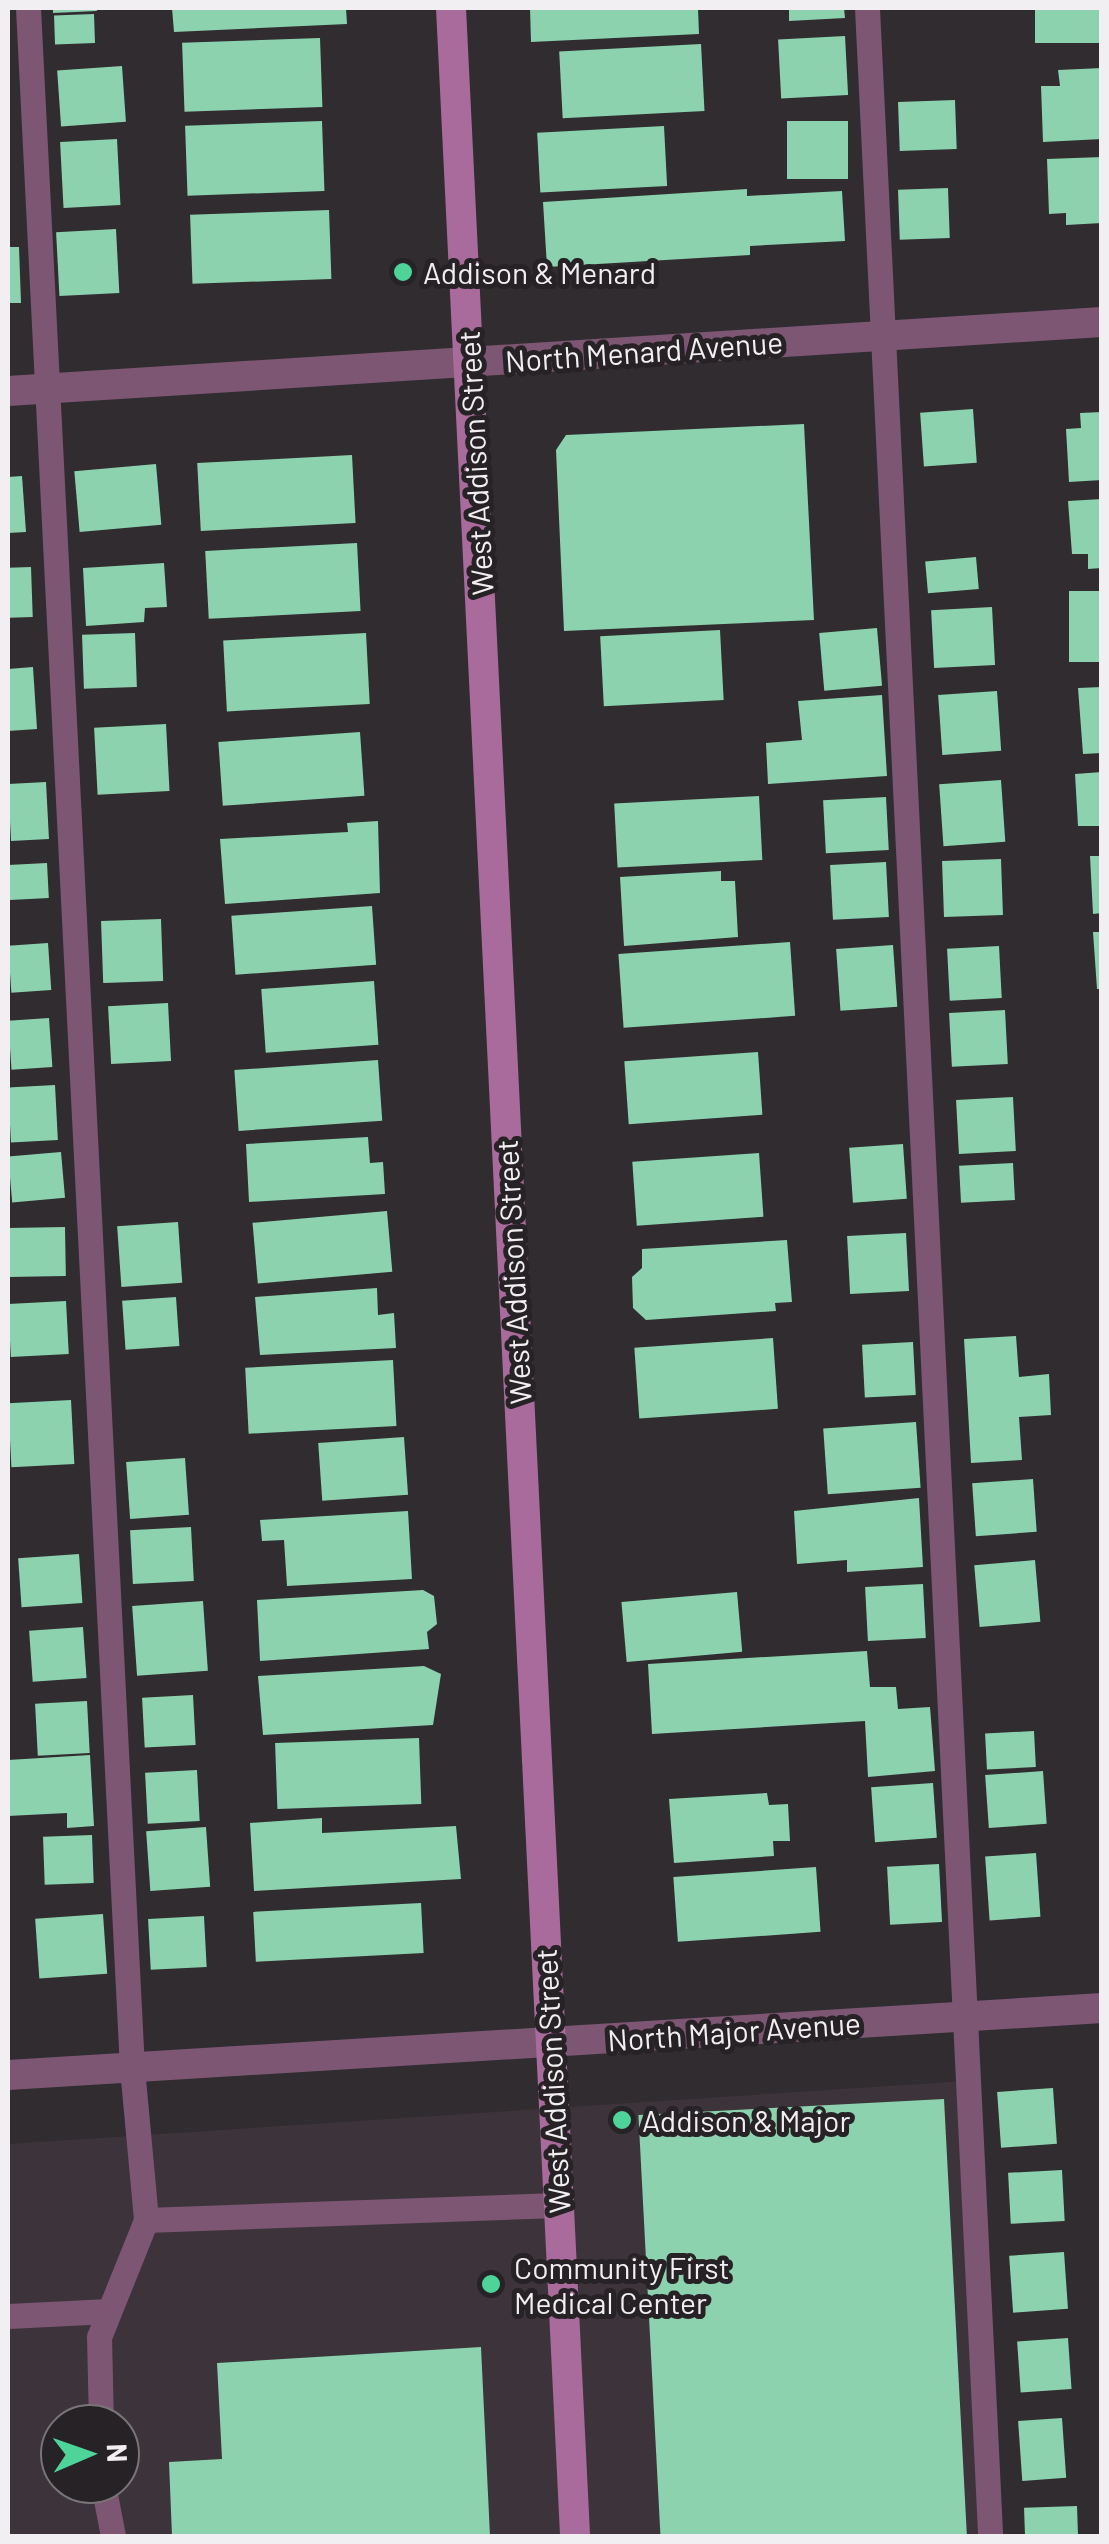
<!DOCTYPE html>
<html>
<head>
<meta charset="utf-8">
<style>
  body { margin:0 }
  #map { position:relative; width:1109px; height:2544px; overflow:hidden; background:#302c2f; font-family:Barlow,sans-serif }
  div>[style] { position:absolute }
  .built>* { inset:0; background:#3d333a }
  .building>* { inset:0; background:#8cd2ae; transform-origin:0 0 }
  .lane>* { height:25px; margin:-12.5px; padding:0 12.5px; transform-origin:12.5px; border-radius:12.5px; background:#7c5673 }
  .street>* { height:30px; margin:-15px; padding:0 15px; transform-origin:15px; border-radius:15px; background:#7c5673 }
  .secondary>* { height:30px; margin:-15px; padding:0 15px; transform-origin:15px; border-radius:15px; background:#a86b9b }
  .dots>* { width:28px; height:28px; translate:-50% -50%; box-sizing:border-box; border:5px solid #262225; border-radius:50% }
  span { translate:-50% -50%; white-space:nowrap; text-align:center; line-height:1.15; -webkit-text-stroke:10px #262225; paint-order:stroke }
  .poi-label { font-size:30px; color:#f2eff2 }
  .left { translate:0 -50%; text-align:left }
  .street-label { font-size:30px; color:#f2eff2 }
  .frame { position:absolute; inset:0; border:10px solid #f2eff2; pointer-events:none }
  .north { position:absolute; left:40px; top:2404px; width:100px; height:100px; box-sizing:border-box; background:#262225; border:2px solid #787477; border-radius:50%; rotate:88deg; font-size:28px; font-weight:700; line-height:40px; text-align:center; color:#f2eff2 }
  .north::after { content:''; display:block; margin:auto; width:35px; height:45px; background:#4ed399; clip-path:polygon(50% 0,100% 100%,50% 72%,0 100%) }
</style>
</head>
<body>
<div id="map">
  <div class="built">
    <div style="clip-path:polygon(evenodd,965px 2081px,988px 2536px,8px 2536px,8px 2144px,965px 2081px,60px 2424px,120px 2424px,120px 2484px,60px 2484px,60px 2424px)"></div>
  </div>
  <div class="building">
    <div style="clip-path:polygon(53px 8px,96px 8px,97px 11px,53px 13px)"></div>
    <div style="clip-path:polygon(172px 8px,346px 8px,347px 24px,174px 32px)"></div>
    <div style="clip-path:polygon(530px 8px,698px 8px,699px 34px,531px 42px)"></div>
    <div style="clip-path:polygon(789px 8px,844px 8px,845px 18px,789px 21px)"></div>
    <div style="left:1035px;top:8px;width:67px;height:35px"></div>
    <div style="left:94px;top:14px;width:29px;height:40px;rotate:88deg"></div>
    <div style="left:845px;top:36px;width:59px;height:67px;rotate:87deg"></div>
    <div style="left:320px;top:38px;width:69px;height:138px;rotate:88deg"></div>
    <div style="left:701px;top:44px;width:67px;height:142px;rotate:87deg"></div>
    <div style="left:122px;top:66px;width:56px;height:65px;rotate:86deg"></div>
    <div style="clip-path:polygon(1102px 68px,1102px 139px,1043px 142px,1041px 86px,1060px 86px,1058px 70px)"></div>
    <div style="left:955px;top:100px;width:49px;height:57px;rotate:88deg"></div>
    <div style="left:322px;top:121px;width:70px;height:137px;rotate:88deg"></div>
    <div style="left:848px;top:121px;width:58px;height:61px;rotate:90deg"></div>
    <div style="left:664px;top:126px;width:60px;height:127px;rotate:87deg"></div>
    <div style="left:117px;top:139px;width:66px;height:57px;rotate:87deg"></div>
    <div style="clip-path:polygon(1102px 157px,1102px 223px,1066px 225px,1066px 213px,1049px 214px,1047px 159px)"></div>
    <div style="left:948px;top:188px;width:50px;height:50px;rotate:88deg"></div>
    <div style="clip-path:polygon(747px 189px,747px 196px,842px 191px,845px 241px,750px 246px,750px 255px,547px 267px,543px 202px)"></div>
    <div style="left:329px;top:210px;width:69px;height:139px;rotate:88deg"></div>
    <div style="left:116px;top:229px;width:64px;height:60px;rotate:87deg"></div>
    <div style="clip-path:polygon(8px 247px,19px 247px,21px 303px,8px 303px)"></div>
    <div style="left:973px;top:409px;width:54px;height:53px;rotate:86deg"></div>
    <div style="clip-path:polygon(1102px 412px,1102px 480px,1069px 482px,1066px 429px,1081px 428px,1080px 413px)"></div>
    <div style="clip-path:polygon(804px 424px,814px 620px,564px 631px,556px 450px,566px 435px)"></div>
    <div style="left:352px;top:455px;width:68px;height:155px;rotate:87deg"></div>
    <div style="left:156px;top:464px;width:61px;height:82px;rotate:85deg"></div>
    <div style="clip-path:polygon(22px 476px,26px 532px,8px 533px,8px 477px)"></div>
    <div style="clip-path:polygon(1102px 499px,1102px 568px,1088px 569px,1088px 554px,1072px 554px,1068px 501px)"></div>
    <div style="left:357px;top:543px;width:68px;height:152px;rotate:87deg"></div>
    <div style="left:976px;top:557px;width:32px;height:51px;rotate:85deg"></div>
    <div style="clip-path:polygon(164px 563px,167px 607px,145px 608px,144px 622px,86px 626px,83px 568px)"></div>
    <div style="left:31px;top:567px;width:50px;height:23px;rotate:88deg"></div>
    <div style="left:1102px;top:591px;width:71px;height:33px;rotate:90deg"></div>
    <div style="left:992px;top:607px;width:58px;height:61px;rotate:87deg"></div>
    <div style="left:877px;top:628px;width:58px;height:58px;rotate:85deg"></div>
    <div style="left:720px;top:630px;width:70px;height:120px;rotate:87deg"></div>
    <div style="left:135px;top:633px;width:54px;height:53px;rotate:88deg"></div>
    <div style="left:366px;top:633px;width:71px;height:143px;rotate:87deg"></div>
    <div style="clip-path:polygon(33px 667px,37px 729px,8px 731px,8px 669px)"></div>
    <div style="clip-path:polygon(1102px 687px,1102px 753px,1083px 754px,1078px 688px)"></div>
    <div style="left:997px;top:691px;width:60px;height:59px;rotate:86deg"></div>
    <div style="clip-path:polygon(882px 695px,887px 776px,768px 784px,766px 743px,802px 740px,798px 701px)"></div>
    <div style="left:166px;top:724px;width:67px;height:72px;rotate:87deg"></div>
    <div style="left:360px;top:732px;width:64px;height:142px;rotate:86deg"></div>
    <div style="clip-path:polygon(1102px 772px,1102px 826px,1078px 826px,1075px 774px)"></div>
    <div style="left:1001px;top:780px;width:62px;height:62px;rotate:86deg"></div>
    <div style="left:46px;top:782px;width:57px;height:38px;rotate:87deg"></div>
    <div style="left:759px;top:796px;width:64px;height:145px;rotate:87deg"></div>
    <div style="left:886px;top:797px;width:53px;height:63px;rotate:87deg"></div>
    <div style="clip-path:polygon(378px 821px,380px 893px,225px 904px,220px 839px,348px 832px,347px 823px)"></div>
    <div style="clip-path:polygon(1090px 856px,1102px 856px,1102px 913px,1093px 914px)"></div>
    <div style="left:1001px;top:859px;width:56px;height:59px;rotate:88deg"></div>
    <div style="left:886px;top:862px;width:55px;height:56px;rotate:87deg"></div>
    <div style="left:47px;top:863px;width:35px;height:39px;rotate:87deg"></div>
    <div style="clip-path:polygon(721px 871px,721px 881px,735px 881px,738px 937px,624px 946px,620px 877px)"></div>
    <div style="left:372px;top:906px;width:59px;height:141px;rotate:86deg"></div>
    <div style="left:161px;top:919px;width:62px;height:60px;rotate:88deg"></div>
    <div style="clip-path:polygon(1093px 932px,1102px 932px,1102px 989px,1097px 989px)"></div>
    <div style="left:790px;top:942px;width:74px;height:172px;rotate:86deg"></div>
    <div style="left:48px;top:943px;width:47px;height:40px;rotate:86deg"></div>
    <div style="left:893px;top:945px;width:62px;height:57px;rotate:86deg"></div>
    <div style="left:999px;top:946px;width:52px;height:52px;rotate:87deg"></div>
    <div style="left:374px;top:981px;width:64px;height:113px;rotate:86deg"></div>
    <div style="left:168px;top:1003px;width:58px;height:60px;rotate:87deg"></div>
    <div style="left:1005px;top:1010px;width:54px;height:56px;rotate:87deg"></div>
    <div style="left:49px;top:1018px;width:49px;height:41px;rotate:86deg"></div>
    <div style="left:758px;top:1052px;width:63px;height:134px;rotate:86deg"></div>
    <div style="left:378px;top:1060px;width:61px;height:144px;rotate:86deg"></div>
    <div style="left:55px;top:1085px;width:55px;height:47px;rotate:87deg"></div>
    <div style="left:1013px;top:1097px;width:54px;height:57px;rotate:87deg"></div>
    <div style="clip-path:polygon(368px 1137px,370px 1163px,383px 1162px,385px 1194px,249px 1202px,246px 1144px)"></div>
    <div style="left:903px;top:1144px;width:55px;height:54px;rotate:86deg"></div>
    <div style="left:61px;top:1152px;width:46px;height:53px;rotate:85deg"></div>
    <div style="left:759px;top:1153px;width:64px;height:127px;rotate:86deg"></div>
    <div style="left:1013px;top:1163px;width:37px;height:54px;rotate:87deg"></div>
    <div style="left:387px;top:1211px;width:61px;height:135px;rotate:85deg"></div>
    <div style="left:178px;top:1222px;width:61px;height:61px;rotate:86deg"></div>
    <div style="left:65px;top:1227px;width:49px;height:57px;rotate:89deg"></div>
    <div style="left:906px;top:1233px;width:58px;height:59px;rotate:87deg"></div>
    <div style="clip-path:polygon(787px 1240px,792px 1302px,775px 1303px,776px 1311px,646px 1320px,633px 1308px,632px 1277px,642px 1268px,642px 1249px)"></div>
    <div style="clip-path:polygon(377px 1288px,378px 1315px,394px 1313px,396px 1348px,260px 1355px,255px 1297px)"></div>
    <div style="left:176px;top:1297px;width:49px;height:54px;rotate:86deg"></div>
    <div style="left:66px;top:1301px;width:53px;height:58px;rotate:87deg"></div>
    <div style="clip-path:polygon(1016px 1336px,1019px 1377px,1049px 1374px,1051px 1415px,1019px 1417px,1022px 1460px,971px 1463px,964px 1339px)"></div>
    <div style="left:773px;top:1338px;width:71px;height:139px;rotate:86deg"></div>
    <div style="left:913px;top:1342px;width:53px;height:51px;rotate:87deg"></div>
    <div style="left:393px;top:1360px;width:66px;height:148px;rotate:87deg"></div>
    <div style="left:71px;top:1400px;width:64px;height:63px;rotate:87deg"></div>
    <div style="left:916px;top:1422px;width:66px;height:93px;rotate:86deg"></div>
    <div style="left:404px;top:1437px;width:58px;height:86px;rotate:86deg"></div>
    <div style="left:185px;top:1458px;width:57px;height:59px;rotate:86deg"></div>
    <div style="left:1033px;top:1479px;width:53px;height:61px;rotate:86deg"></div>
    <div style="clip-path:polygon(919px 1498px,923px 1567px,847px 1572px,847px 1560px,797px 1564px,794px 1511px)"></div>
    <div style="clip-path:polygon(408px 1511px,412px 1579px,287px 1586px,284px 1540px,262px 1541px,260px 1520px)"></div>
    <div style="left:191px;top:1527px;width:54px;height:61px;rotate:87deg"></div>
    <div style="left:79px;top:1554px;width:49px;height:61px;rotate:86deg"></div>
    <div style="left:1035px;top:1560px;width:62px;height:61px;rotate:85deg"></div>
    <div style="left:923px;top:1584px;width:54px;height:58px;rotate:87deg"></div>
    <div style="clip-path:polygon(423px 1590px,434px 1596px,437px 1624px,427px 1632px,429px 1649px,260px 1661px,257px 1600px)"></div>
    <div style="left:737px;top:1592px;width:60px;height:116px;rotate:85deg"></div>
    <div style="left:203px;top:1601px;width:70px;height:71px;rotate:86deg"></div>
    <div style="left:83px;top:1627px;width:51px;height:54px;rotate:86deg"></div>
    <div style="clip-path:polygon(867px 1651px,870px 1687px,896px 1687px,898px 1709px,930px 1707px,935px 1771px,868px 1777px,865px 1721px,652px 1734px,648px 1664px)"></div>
    <div style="clip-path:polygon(424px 1666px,441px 1674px,433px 1725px,263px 1735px,258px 1676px)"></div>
    <div style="left:193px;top:1695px;width:50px;height:51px;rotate:87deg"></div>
    <div style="left:87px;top:1701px;width:52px;height:52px;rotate:87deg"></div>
    <div style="left:1034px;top:1731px;width:36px;height:49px;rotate:87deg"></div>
    <div style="left:419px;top:1738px;width:66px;height:144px;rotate:88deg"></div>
    <div style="clip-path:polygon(90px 1755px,94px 1826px,67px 1828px,67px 1813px,8px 1816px,8px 1760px)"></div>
    <div style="left:197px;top:1770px;width:51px;height:52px;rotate:87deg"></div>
    <div style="left:1043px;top:1771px;width:53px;height:58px;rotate:86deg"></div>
    <div style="left:933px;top:1783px;width:55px;height:62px;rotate:86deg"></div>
    <div style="clip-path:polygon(767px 1793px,769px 1805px,788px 1804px,790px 1841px,773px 1841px,774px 1856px,674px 1863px,669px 1799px)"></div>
    <div style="clip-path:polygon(322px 1818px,322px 1833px,456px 1826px,461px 1879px,254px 1891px,250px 1823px)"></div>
    <div style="left:206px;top:1827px;width:60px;height:60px;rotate:86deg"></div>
    <div style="left:92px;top:1835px;width:48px;height:49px;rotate:88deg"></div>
    <div style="left:1036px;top:1853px;width:64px;height:51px;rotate:86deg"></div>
    <div style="left:939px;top:1864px;width:58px;height:52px;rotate:87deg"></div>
    <div style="left:816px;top:1867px;width:65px;height:143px;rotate:86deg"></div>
    <div style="left:421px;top:1903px;width:50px;height:168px;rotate:87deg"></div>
    <div style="left:103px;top:1914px;width:60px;height:68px;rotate:86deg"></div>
    <div style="left:204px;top:1916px;width:51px;height:56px;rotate:87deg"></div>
    <div style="left:1053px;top:2088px;width:56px;height:56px;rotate:86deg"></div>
    <div style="left:944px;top:2099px;width:438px;height:306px;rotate:87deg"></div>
    <div style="left:1062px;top:2170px;width:51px;height:54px;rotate:87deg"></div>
    <div style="left:1064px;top:2252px;width:57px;height:55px;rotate:86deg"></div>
    <div style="left:1068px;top:2338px;width:51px;height:51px;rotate:86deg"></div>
    <div style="clip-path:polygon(481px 2347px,490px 2536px,172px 2536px,169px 2462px,222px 2459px,217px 2363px)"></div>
    <div style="left:1062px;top:2418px;width:60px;height:44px;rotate:86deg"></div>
    <div style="left:1077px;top:2506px;width:30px;height:53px;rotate:88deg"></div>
  </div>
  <div class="lane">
    <div style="left:28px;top:8px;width:2063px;rotate:87.11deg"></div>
    <div style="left:132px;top:2068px;width:153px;rotate:84.7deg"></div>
    <div style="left:146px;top:2220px;width:412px;rotate:-2.1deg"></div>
    <div style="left:867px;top:8px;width:2531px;rotate:87.21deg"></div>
    <div style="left:8px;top:2316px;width:101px;rotate:-2.8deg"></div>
    <div style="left:101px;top:2424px;width:87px;rotate:-91.3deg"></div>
    <div style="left:99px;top:2337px;width:126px;rotate:-68.1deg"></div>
    <div style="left:103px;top:2484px;width:53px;rotate:79.1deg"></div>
  </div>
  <div class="street">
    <div style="left:8px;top:391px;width:1096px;rotate:-3.61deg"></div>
    <div style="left:8px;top:2075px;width:1096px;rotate:-3.5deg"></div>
  </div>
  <div class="secondary">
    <div style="left:451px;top:8px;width:2531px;rotate:87.19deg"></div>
  </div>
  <div class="dots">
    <div style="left:403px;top:272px;background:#4ed399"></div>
    <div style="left:622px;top:2120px;background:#4ed399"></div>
    <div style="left:491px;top:2284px;background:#4ed399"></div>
  </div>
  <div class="poi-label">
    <span class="left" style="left:423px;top:272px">Addison &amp; Menard</span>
    <span class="left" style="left:642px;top:2120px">Addison &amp; Major</span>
    <span class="left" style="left:514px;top:2284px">Community First<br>Medical Center</span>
  </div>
  <div class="street-label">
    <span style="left:644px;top:351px;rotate:-4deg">North Menard Avenue</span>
    <span style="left:475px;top:463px;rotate:-93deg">West Addison Street</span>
    <span style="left:513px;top:1272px;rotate:-93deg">West Addison Street</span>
    <span style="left:734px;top:2031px;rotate:-4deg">North Major Avenue</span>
    <span style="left:552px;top:2081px;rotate:-93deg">West Addison Street</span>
  </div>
  <div class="frame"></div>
  <div class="north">N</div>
</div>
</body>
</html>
